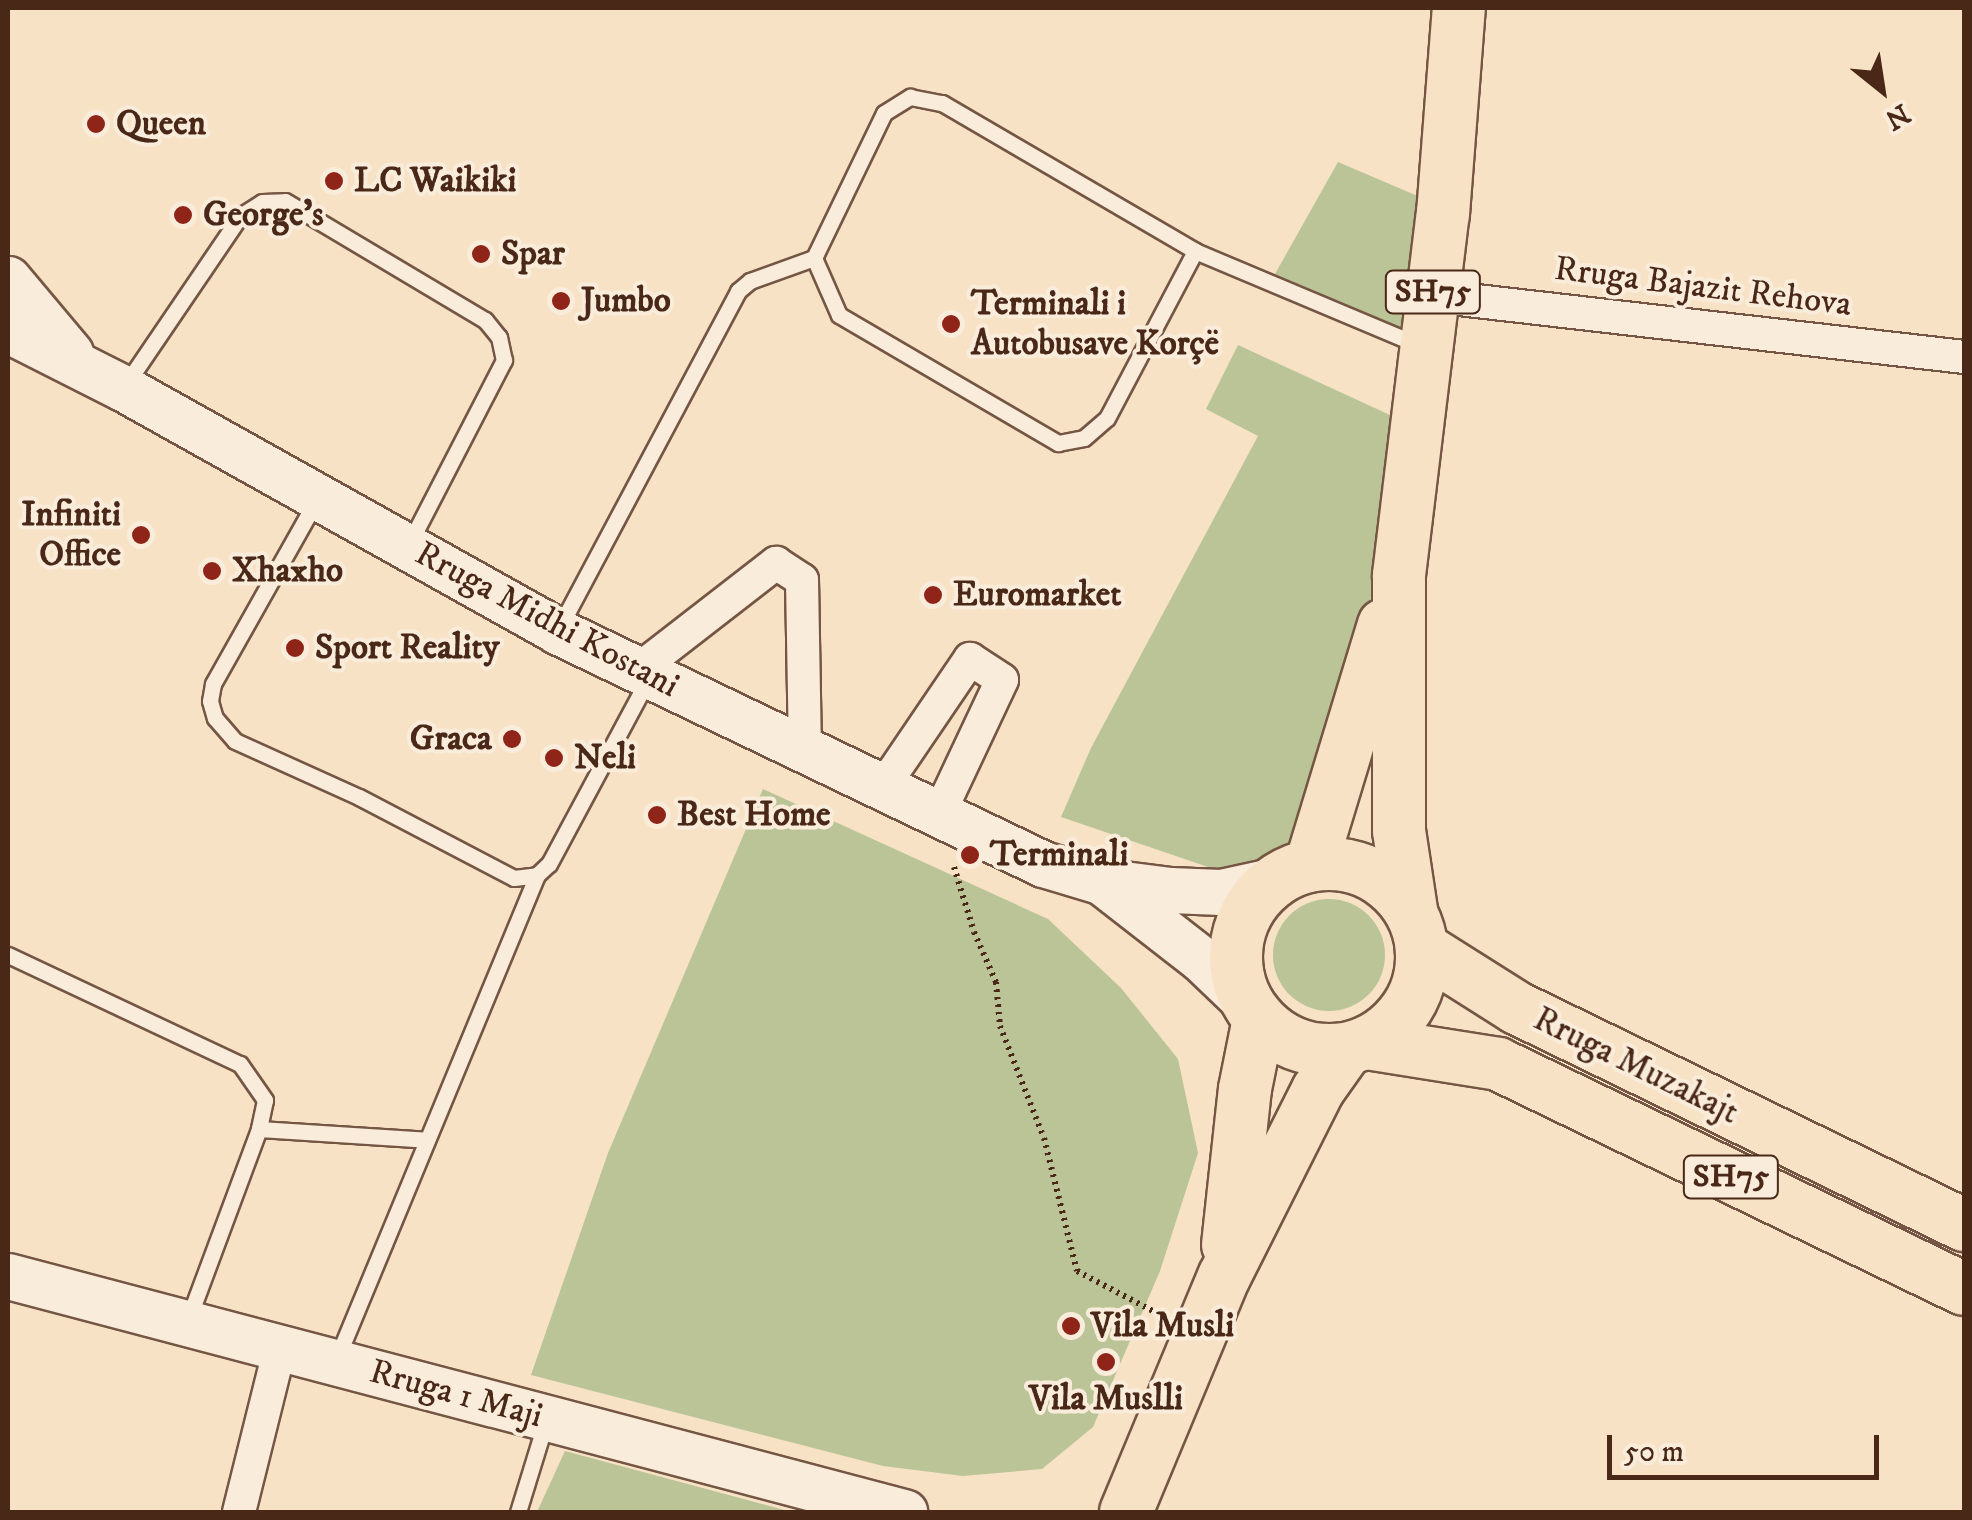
<!DOCTYPE html>
<html>
<head>
<meta charset="utf-8">
<style>
  body { margin:0 }
  #map { position:relative; width:1972px; height:1520px; overflow:hidden; background:#f7e2c6; font-family:"IM FELL DW Pica",serif }
  div>[style] { position:absolute }
  .green>* { inset:0; background:#bac497 }
  .round { border-radius:50% }
  .path>* { height:6px; margin-top:-3px; transform-origin:0; background:repeating-linear-gradient(90deg,#4a2818 0 2.5px,transparent 0 7.5px) }
  .roads { filter:drop-shadow(2px 0 #755644) drop-shadow(-2px 0 #755644) drop-shadow(0 2px #755644) drop-shadow(0 -2px #755644) }
  .lane>* { height:15px; margin:-7.5px; padding:0 7.5px; transform-origin:7.5px; border-radius:7.5px; background:#faecda }
  .street>* { height:32px; margin:-16px; padding:0 16px; transform-origin:16px; border-radius:16px; background:#faecda }
  .secondary>* { height:45px; margin:-22.5px; padding:0 22.5px; transform-origin:22.5px; border-radius:22.5px; background:#faecda }
  .primary>* { height:52px; margin:-26px; padding:0 26px; transform-origin:26px; border-radius:26px; background:#f7e2c6 }
  .primary>.ring { margin:-26px; padding:0; box-sizing:content-box; background:none; border:52px solid #f7e2c6; border-radius:50% }
  .dots>* { width:28px; height:28px; translate:-50% -50%; box-sizing:border-box; border:5px solid #faecda; border-radius:50% }
  span { translate:-50% -50%; white-space:nowrap; text-align:center; line-height:1.15; -webkit-text-stroke:8px #faecda; paint-order:stroke }
  .shield-label span { padding:2px 8px; background:#faecda; border:2px solid; border-radius:8px; -webkit-text-stroke-width:0 }
  .shield-label { font-size:32px; color:#4a2818; font-weight:700 }
  .poi-label { font-size:35px; color:#4a2818; font-weight:700 }
  .left { translate:0 -50%; text-align:left }
  .right { translate:-100% -50%; text-align:right }
  .street-label { font-size:35px; color:#4a2818 }
  .frame { position:absolute; inset:0; border:10px solid #4a2818; pointer-events:none }
  .north { position:absolute; left:1832px; top:40px; width:100px; height:100px; -webkit-text-stroke:8px #faecda; paint-order:stroke; rotate:150deg; font-size:28px; font-weight:700; line-height:40px; text-align:center; color:#4a2818 }
  .north::after { content:''; display:block; margin:auto; width:35px; height:45px; background:#4a2818; clip-path:polygon(50% 0,100% 100%,50% 72%,0 100%) }
  .scale { position:absolute; left:1607px; top:1435px; width:272px; height:45px; box-sizing:border-box; border:5px solid #4a2818; border-top:0; padding-left:12px; font-size:30px; line-height:35px; white-space:nowrap; color:#4a2818; -webkit-text-stroke:8px #faecda; paint-order:stroke }
</style>
</head>
<body>
<div id="map">
  <div class="green">
    <div style="clip-path:polygon(1338px 162px,1427px 200px,1414px 333px,1275px 274px)"></div>
    <div style="clip-path:polygon(1238px 345px,1403px 421px,1371px 597px,1300px 849px,1217px 870px,1061px 817px,1091px 748px,1258px 436px,1206px 409px)"></div>
    <div style="clip-path:polygon(763px 789px,1048px 919px,1121px 988px,1178px 1059px,1198px 1153px,1160px 1271px,1093px 1427px,1042px 1469px,963px 1476px,883px 1466px,531px 1375px,608px 1153px)"></div>
    <div class="round" style="left:1273px;top:899px;width:112px;height:112px"></div>
    <div style="clip-path:polygon(565px 1451px,792px 1512px,537px 1512px)"></div>
  </div>
  <div class="path">
    <div style="left:954px;top:867px;width:68px;rotate:72.9deg"></div>
    <div style="left:974px;top:932px;width:55px;rotate:66.3deg"></div>
    <div style="left:996px;top:982px;width:44px;rotate:84.8deg"></div>
    <div style="left:1000px;top:1026px;width:120px;rotate:68.6deg"></div>
    <div style="left:1044px;top:1138px;width:137px;rotate:76.1deg"></div>
    <div style="left:1077px;top:1271px;width:86px;rotate:27.8deg"></div>
  </div>
  <div class="roads">
    <div class="lane">
      <div style="left:814px;top:258px;width:62px;rotate:66.3deg"></div>
      <div style="left:839px;top:315px;width:254px;rotate:30.3deg"></div>
      <div style="left:1058px;top:443px;width:26px;rotate:-11deg"></div>
      <div style="left:1084px;top:438px;width:30px;rotate:-41deg"></div>
      <div style="left:1107px;top:418px;width:189px;rotate:-62.2deg"></div>
      <div style="left:126px;top:384px;width:203px;rotate:-55.8deg"></div>
      <div style="left:240px;top:216px;width:26px;rotate:-32deg"></div>
      <div style="left:262px;top:202px;width:23px;rotate:-2deg"></div>
      <div style="left:285px;top:201px;width:233px;rotate:30.8deg"></div>
      <div style="left:485px;top:320px;width:22px;rotate:51deg"></div>
      <div style="left:499px;top:337px;width:24px;rotate:78deg"></div>
      <div style="left:504px;top:360px;width:207px;rotate:117.3deg"></div>
      <div style="left:316px;top:501px;width:210px;rotate:119.4deg"></div>
      <div style="left:213px;top:684px;width:17px;rotate:100deg"></div>
      <div style="left:210px;top:701px;width:18px;rotate:74deg"></div>
      <div style="left:215px;top:718px;width:30px;rotate:49deg"></div>
      <div style="left:235px;top:741px;width:136px;rotate:24.3deg"></div>
      <div style="left:359px;top:797px;width:175px;rotate:27.6deg"></div>
      <div style="left:514px;top:878px;width:23px;rotate:-7deg"></div>
      <div style="left:559px;top:628px;width:382px;rotate:-62deg"></div>
      <div style="left:738px;top:291px;width:16px;rotate:-40deg"></div>
      <div style="left:750px;top:281px;width:68px;rotate:-19.8deg"></div>
      <div style="left:814px;top:258px;width:161px;rotate:-64.2deg"></div>
      <div style="left:884px;top:113px;width:31px;rotate:-32deg"></div>
      <div style="left:910px;top:97px;width:33px;rotate:11deg"></div>
      <div style="left:942px;top:103px;width:293px;rotate:30.3deg"></div>
      <div style="left:1195px;top:251px;width:245px;rotate:22.8deg"></div>
      <div style="left:8px;top:955px;width:256px;rotate:25.2deg"></div>
      <div style="left:240px;top:1064px;width:44px;rotate:55.2deg"></div>
      <div style="left:265px;top:1100px;width:30px;rotate:102deg"></div>
      <div style="left:259px;top:1129px;width:201px;rotate:110.4deg"></div>
      <div style="left:259px;top:1129px;width:168px;rotate:3.7deg"></div>
      <div style="left:337px;top:1358px;width:523px;rotate:-67.51deg"></div>
      <div style="left:537px;top:875px;width:16px;rotate:-43deg"></div>
      <div style="left:549px;top:864px;width:208px;rotate:-61.8deg"></div>
      <div style="left:518px;top:1512px;width:95px;rotate:-72.9deg"></div>
    </div>
    <div class="street">
      <div style="left:1433px;top:296px;width:534px;rotate:6.55deg"></div>
      <div style="left:638px;top:670px;width:175px;rotate:-37.8deg"></div>
      <div style="left:776px;top:563px;width:31px;rotate:33deg"></div>
      <div style="left:802px;top:580px;width:170px;rotate:89deg"></div>
      <div style="left:883px;top:787px;width:155px;rotate:-55.8deg"></div>
      <div style="left:970px;top:659px;width:38px;rotate:33deg"></div>
      <div style="left:1002px;top:680px;width:148px;rotate:115.2deg"></div>
      <div style="left:239px;top:1512px;width:170px;rotate:-76deg"></div>
    </div>
    <div class="secondary">
      <div style="left:8px;top:279px;width:97px;rotate:50deg"></div>
      <div style="left:8px;top:330px;width:129px;rotate:26.8deg"></div>
      <div style="left:123px;top:388px;width:497px;rotate:29.2deg"></div>
      <div style="left:557px;top:631px;width:539px;rotate:25.61deg"></div>
      <div style="left:1043px;top:864px;width:59px;rotate:16.6deg"></div>
      <div style="left:1100px;top:881px;width:71px;rotate:7.3deg"></div>
      <div style="left:1170px;top:890px;width:51px;rotate:2.2deg"></div>
      <div style="left:1221px;top:892px;width:55px;rotate:-12.5deg"></div>
      <div style="left:1102px;top:882px;width:125px;rotate:37.9deg"></div>
      <div style="left:1201px;top:959px;width:64px;rotate:43.7deg"></div>
      <div style="left:8px;top:1276px;width:927px;rotate:14.76deg"></div>
    </div>
    <div class="primary">
      <div class="ring" style="left:1236px;top:864px;width:134px;height:134px"></div>
      <div style="left:1311px;top:865px;width:251px;rotate:-73.1deg"></div>
      <div style="left:1411px;top:910px;width:80px;rotate:-98.6deg"></div>
      <div style="left:1399px;top:831px;width:256px;rotate:-90deg"></div>
      <div style="left:1399px;top:575px;width:364px;rotate:-83.1deg"></div>
      <div style="left:1443px;top:214px;width:207px;rotate:-85.6deg"></div>
      <div style="left:1422px;top:948px;width:112px;rotate:32.3deg"></div>
      <div style="left:1517px;top:1008px;width:497px;rotate:25.9deg"></div>
      <div style="left:1366px;top:1043px;width:134px;rotate:9deg"></div>
      <div style="left:1498px;top:1064px;width:517px;rotate:25.77deg"></div>
      <div style="left:1228px;top:1245px;width:157px;rotate:-83.8deg"></div>
      <div style="left:1245px;top:1089px;width:71px;rotate:-78.7deg"></div>
      <div style="left:1126px;top:1512px;width:255px;rotate:-67.4deg"></div>
      <div style="left:1224px;top:1277px;width:209px;rotate:-63.3deg"></div>
      <div style="left:1318px;top:1090px;width:50px;rotate:-54.7deg"></div>
    </div>
  </div>
  <div class="dots">
    <div style="left:96px;top:124px;background:#8f2418"></div>
    <div style="left:334px;top:181px;background:#8f2418"></div>
    <div style="left:183px;top:215px;background:#8f2418"></div>
    <div style="left:481px;top:254px;background:#8f2418"></div>
    <div style="left:561px;top:301px;background:#8f2418"></div>
    <div style="left:951px;top:324px;background:#8f2418"></div>
    <div style="left:141px;top:535px;background:#8f2418"></div>
    <div style="left:212px;top:571px;background:#8f2418"></div>
    <div style="left:933px;top:595px;background:#8f2418"></div>
    <div style="left:295px;top:648px;background:#8f2418"></div>
    <div style="left:512px;top:739px;background:#8f2418"></div>
    <div style="left:554px;top:758px;background:#8f2418"></div>
    <div style="left:657px;top:815px;background:#8f2418"></div>
    <div style="left:970px;top:855px;background:#8f2418"></div>
    <div style="left:1071px;top:1326px;background:#8f2418"></div>
    <div style="left:1106px;top:1362px;background:#8f2418"></div>
  </div>
  <div class="shield-label">
    <span style="left:1433px;top:292px">SH75</span>
    <span style="left:1731px;top:1177px">SH75</span>
  </div>
  <div class="poi-label">
    <span class="left" style="left:116px;top:124px">Queen</span>
    <span class="left" style="left:354px;top:181px">LC Waikiki</span>
    <span class="left" style="left:203px;top:215px">George's</span>
    <span class="left" style="left:501px;top:254px">Spar</span>
    <span class="left" style="left:581px;top:301px">Jumbo</span>
    <span class="left" style="left:971px;top:324px">Terminali i<br>Autobusave Korçë</span>
    <span class="right" style="left:121px;top:535px">Infiniti<br>Office</span>
    <span class="left" style="left:232px;top:571px">Xhaxho</span>
    <span class="left" style="left:953px;top:595px">Euromarket</span>
    <span class="left" style="left:315px;top:648px">Sport Reality</span>
    <span class="right" style="left:492px;top:739px">Graca</span>
    <span class="left" style="left:574px;top:758px">Neli</span>
    <span class="left" style="left:677px;top:815px">Best Home</span>
    <span class="left" style="left:990px;top:855px">Terminali</span>
    <span class="left" style="left:1091px;top:1326px">Vila Musli</span>
    <span style="left:1106px;top:1399px">Vila Muslli</span>
  </div>
  <div class="street-label">
    <span style="left:1703px;top:287px;rotate:7deg">Rruga Bajazit Rehova</span>
    <span style="left:547px;top:620px;rotate:28deg">Rruga Midhi Kostani</span>
    <span style="left:1636px;top:1066px;rotate:26deg">Rruga Muzakajt</span>
    <span style="left:456px;top:1394px;rotate:15deg">Rruga 1 Maji</span>
  </div>
  <div class="frame"></div>
  <div class="north">N</div>
  <div class="scale">50 m</div>
</div>
</body>
</html>
